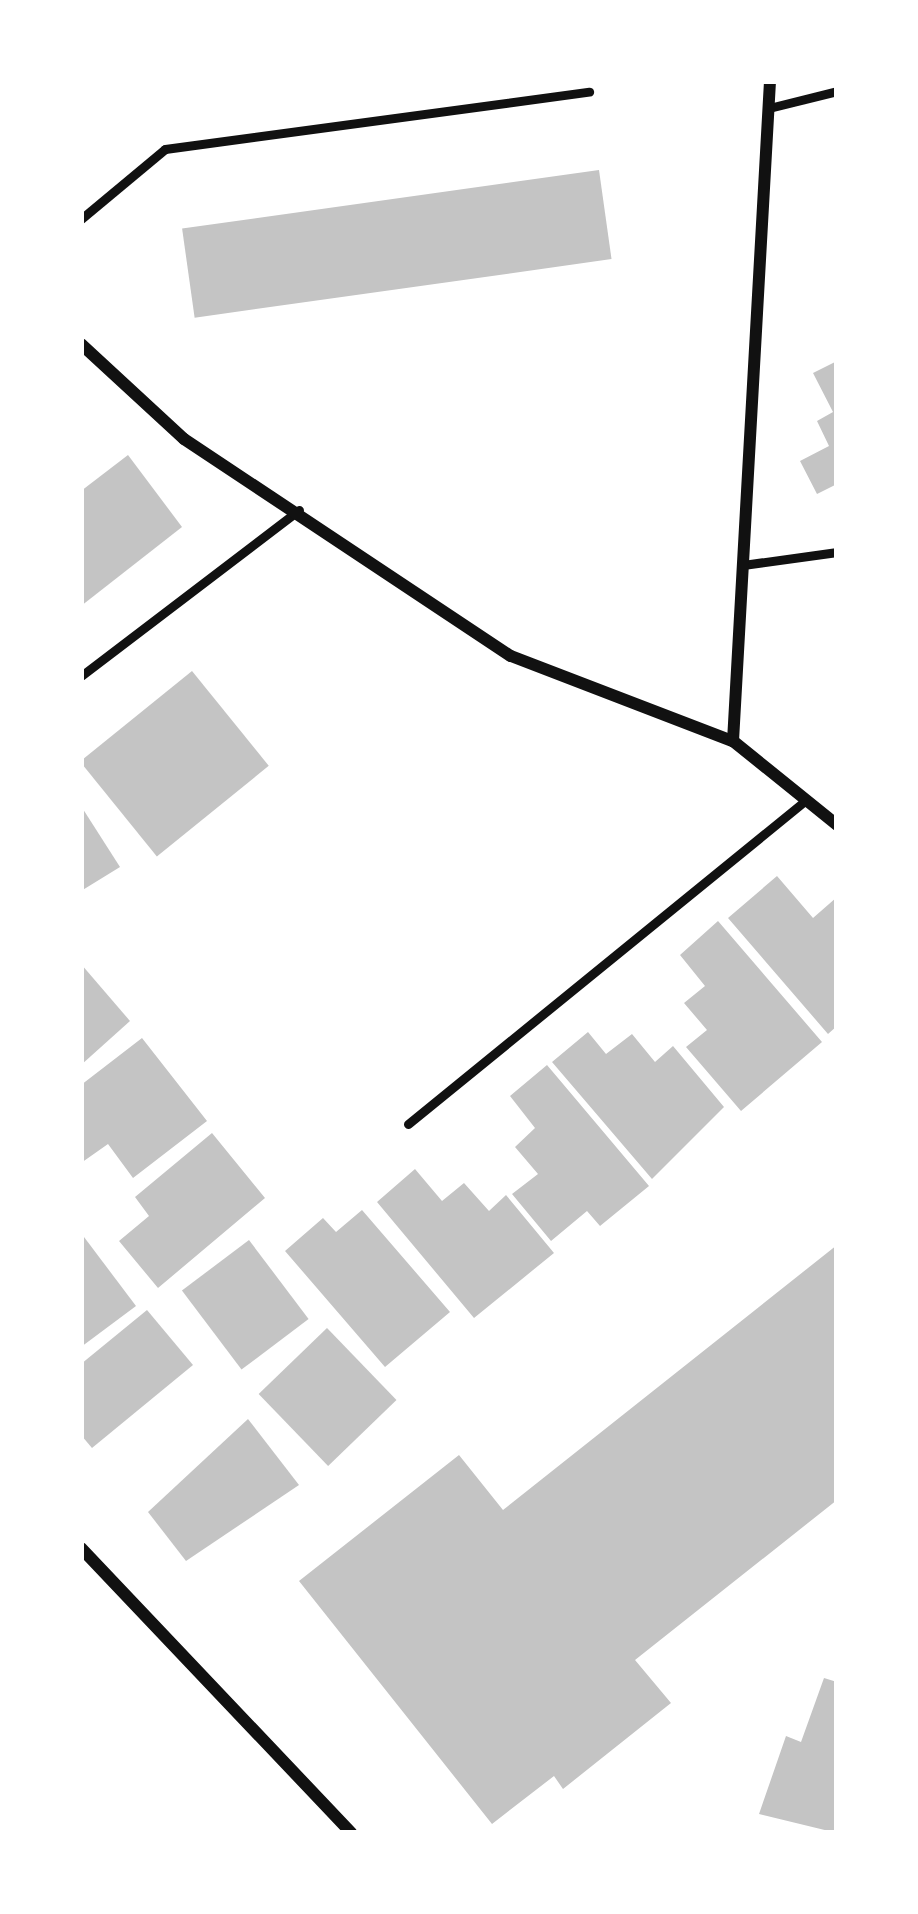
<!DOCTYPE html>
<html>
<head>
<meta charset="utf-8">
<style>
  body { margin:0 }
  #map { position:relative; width:918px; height:1914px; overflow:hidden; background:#fff; font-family:"Roboto Serif",serif }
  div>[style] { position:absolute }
  .building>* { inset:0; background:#c4c4c4; transform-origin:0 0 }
  .service>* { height:9px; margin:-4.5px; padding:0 4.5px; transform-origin:4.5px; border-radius:4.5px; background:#111 }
  .minor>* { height:12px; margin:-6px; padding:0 6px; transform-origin:6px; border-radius:6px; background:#111 }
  span { translate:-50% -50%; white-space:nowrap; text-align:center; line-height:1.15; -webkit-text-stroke:12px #fff; paint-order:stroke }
  .frame { position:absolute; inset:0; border:84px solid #fff; pointer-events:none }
</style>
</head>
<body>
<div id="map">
  <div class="building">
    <div style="left:599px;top:170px;width:90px;height:421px;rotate:82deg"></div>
    <div style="clip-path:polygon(837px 361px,837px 484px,817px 494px,800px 461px,829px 446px,817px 421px,833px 412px,813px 373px)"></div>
    <div style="clip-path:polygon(128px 455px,182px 527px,81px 606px,81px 491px)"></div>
    <div style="left:192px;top:671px;width:122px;height:144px;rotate:51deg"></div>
    <div style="clip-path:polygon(81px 806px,120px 867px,81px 891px)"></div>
    <div style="clip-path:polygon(777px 876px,813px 918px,837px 897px,837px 1026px,828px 1034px,728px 918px)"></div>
    <div style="clip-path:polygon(718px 921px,822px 1042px,741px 1111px,686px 1047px,707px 1030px,684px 1003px,705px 986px,680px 955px)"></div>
    <div style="clip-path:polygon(81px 964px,130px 1021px,81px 1065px)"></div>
    <div style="clip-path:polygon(588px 1032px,606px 1054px,632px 1034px,655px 1062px,673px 1046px,724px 1107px,652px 1179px,552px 1062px)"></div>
    <div style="clip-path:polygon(142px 1038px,207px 1121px,133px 1178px,108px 1144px,81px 1163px,81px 1085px)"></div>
    <div style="clip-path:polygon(547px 1065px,649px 1186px,600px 1226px,587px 1211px,551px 1241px,512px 1194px,538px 1174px,515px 1147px,535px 1128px,510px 1096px)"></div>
    <div style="clip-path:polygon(212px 1133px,265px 1198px,158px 1288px,119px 1241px,149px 1216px,135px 1197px)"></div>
    <div style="clip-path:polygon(415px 1169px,442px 1201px,464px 1183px,489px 1211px,506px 1195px,554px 1253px,474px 1318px,377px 1202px)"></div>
    <div style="clip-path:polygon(362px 1210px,450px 1312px,385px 1367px,285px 1251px,323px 1218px,336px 1232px)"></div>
    <div style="clip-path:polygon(81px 1233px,136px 1306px,81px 1347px)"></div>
    <div style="left:249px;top:1240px;width:99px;height:84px;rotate:53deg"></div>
    <div style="clip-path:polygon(837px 1245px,837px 1500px,635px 1660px,671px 1703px,563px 1789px,554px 1776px,492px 1824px,299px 1581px,459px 1455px,503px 1510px)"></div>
    <div style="clip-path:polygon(147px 1310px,193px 1365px,92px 1448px,81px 1435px,81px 1364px)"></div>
    <div style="left:327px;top:1328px;width:100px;height:95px;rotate:46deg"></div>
    <div style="clip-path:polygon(248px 1419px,299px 1485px,186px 1561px,148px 1512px)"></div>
    <div style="clip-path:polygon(824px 1678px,837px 1682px,837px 1833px,759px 1814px,786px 1736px,801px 1742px)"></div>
  </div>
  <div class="service">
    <div style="left:769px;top:108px;width:70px;rotate:-14deg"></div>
    <div style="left:81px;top:219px;width:109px;rotate:-39.8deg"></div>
    <div style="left:165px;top:149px;width:428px;rotate:-7.7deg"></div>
    <div style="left:743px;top:565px;width:95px;rotate:-7.9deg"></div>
    <div style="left:81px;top:676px;width:274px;rotate:-37.3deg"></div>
    <div style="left:408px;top:1124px;width:513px;rotate:-39.15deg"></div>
  </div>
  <div class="minor">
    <div style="left:81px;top:344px;width:140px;rotate:42.7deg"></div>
    <div style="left:184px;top:439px;width:392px;rotate:33.6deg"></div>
    <div style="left:511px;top:656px;width:238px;rotate:21deg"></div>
    <div style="left:733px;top:741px;width:134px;rotate:38.9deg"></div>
    <div style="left:733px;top:741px;width:661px;rotate:-86.79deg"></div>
    <div style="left:81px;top:1548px;width:393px;rotate:46.5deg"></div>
  </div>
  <div class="frame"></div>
</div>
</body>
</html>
